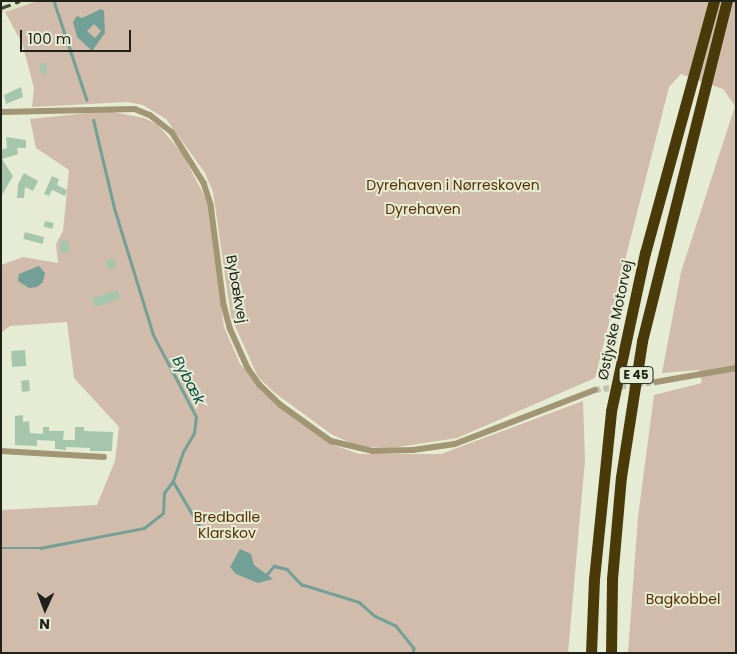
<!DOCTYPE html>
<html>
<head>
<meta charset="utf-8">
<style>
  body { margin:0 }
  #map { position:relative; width:737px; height:654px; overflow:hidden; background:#e5ecd3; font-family:Poppins,sans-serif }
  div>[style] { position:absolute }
  .built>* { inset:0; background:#dbe4c3 }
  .green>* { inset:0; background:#d1bbaa }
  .water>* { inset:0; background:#73a096 }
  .stream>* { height:2.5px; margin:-1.25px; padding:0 1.25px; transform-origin:1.25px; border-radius:1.25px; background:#73a096 }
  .building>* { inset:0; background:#a6c6ab; transform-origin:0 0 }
  .round { border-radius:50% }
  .street-tunnel>* { height:5.5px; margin-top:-2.75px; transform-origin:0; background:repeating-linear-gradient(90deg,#bec4ae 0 5.5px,transparent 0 8.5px) }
  .street>* { height:5.5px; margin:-2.75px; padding:0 2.75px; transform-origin:2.75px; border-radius:2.75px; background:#a29573 }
  .highway>* { height:11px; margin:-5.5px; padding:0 5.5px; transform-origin:5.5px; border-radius:5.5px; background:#4a3a09 }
  .rail>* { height:2.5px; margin-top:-1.25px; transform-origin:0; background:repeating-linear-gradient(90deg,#414438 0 10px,transparent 0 15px) }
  span { translate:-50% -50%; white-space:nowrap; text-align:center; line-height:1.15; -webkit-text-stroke:4px #e5ecd3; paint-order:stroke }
  .shield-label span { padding:1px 4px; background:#e5ecd3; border:1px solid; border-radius:4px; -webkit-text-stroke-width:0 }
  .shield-label { font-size:12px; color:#202219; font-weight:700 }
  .park-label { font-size:14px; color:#582e01 }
  .street-label { font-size:14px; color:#202219 }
  .water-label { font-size:15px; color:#074c42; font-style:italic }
  .frame { position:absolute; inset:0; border:2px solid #202219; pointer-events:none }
  .north { position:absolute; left:20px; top:584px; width:50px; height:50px; -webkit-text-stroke:4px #e5ecd3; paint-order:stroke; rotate:182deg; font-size:14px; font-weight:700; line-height:20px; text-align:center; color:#202219 }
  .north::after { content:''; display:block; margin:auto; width:18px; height:22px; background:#202219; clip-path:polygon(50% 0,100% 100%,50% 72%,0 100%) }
  .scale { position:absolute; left:20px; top:30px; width:111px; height:22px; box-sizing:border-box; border:2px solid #202219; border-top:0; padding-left:6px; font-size:15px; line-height:18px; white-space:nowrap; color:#202219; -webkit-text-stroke:4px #e5ecd3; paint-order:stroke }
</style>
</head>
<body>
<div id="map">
  <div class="built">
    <div style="clip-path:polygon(1px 1px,38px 1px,1px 13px)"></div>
  </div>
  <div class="green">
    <div style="clip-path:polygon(38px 1px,736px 1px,736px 653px,628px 653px,638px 517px,654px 395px,702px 383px,699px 370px,662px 373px,681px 272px,735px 106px,723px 89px,681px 74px,669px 87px,595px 378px,457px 438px,392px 448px,359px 447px,331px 434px,275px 393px,258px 377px,231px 317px,213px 192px,205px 173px,166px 119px,143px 105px,127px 102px,32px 107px,34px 88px,22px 43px,5px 12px)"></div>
    <div style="clip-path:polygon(108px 111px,144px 118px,157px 124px,182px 153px,207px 201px,224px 327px,240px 364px,271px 399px,331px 444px,359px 454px,441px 454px,583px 401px,585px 460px,568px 653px,1px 653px,1px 510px,97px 505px,115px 461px,119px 427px,74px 378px,67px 322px,10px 326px,1px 333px,1px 265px,23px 257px,58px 263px,56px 244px,63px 231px,69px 170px,36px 148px,30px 119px)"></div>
  </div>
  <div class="water">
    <div style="clip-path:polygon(evenodd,101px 9px,104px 11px,105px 33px,92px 51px,77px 37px,73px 22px,77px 16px,82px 18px,101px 9px,94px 24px,101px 31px,95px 38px,87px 31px,94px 24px)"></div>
    <div style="clip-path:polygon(39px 266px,45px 273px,43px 282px,37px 287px,29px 288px,18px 281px,19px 274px)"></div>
    <div style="clip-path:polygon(240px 549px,251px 554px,254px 565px,273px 579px,258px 583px,236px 574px,230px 567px)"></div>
  </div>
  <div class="stream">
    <div style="left:54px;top:1px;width:104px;rotate:71.6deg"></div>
    <div style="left:173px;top:481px;width:53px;rotate:59.6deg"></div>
    <div style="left:1px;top:548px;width:39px"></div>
    <div style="left:40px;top:548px;width:106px;rotate:-10.9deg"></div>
    <div style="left:144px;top:528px;width:24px;rotate:-38deg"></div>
    <div style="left:163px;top:513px;width:20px;rotate:-87deg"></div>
    <div style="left:164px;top:493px;width:15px;rotate:-53deg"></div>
    <div style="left:173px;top:481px;width:31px;rotate:-71deg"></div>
    <div style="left:183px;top:452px;width:22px;rotate:-60deg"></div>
    <div style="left:194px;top:433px;width:16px;rotate:-83deg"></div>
    <div style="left:196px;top:417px;width:93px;rotate:-117.7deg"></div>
    <div style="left:153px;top:335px;width:133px;rotate:-107.1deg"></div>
    <div style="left:114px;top:208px;width:90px;rotate:-103.4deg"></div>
    <div style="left:267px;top:574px;width:11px;rotate:-49deg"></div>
    <div style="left:274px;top:566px;width:13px;rotate:13deg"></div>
    <div style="left:287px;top:569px;width:21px;rotate:47deg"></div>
    <div style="left:301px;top:584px;width:61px;rotate:17.2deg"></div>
    <div style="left:359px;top:602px;width:21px;rotate:41deg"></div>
    <div style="left:375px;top:616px;width:23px;rotate:25deg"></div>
    <div style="left:396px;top:626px;width:28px;rotate:51deg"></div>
    <div style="left:414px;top:648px;width:5px;rotate:101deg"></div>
  </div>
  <div class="building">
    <div style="left:41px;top:63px;width:6px;height:10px;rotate:9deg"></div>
    <div style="clip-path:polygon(21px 87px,23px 97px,6px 104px,4px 95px)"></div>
    <div style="clip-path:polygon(6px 137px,26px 140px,26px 148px,17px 148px,18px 154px,2px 159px,13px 176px,1px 197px,1px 150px,7px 148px)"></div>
    <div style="clip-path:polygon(24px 173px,38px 181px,33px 191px,25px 187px,24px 198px,17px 198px,18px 184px)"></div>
    <div style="clip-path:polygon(52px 176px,59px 179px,57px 185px,67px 190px,65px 196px,52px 190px,49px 196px,44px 194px)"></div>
    <div style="left:45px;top:221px;width:9px;height:6px;rotate:13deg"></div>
    <div style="left:25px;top:232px;width:20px;height:7px;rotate:15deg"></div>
    <div style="left:60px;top:241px;width:9px;height:12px"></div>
    <div class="round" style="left:106px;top:259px;width:10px;height:10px"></div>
    <div style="left:118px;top:290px;width:9px;height:27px;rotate:72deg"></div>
    <div style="left:25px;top:350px;width:16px;height:14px;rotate:86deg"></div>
    <div style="left:29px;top:380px;width:11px;height:8px;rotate:85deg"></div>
    <div style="clip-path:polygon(23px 415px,23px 422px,29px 421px,30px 433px,43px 434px,43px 427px,49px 427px,49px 431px,64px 431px,63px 440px,75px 440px,75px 427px,84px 427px,84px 431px,113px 432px,112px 451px,90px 451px,90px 448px,66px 447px,66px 450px,55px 449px,55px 441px,37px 440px,37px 446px,15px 445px,15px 416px)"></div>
  </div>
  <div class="street-tunnel">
    <div style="left:595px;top:390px;width:62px;rotate:-7.5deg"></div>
  </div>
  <div class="street">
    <div style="left:1px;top:112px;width:134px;rotate:-1.3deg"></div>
    <div style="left:135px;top:109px;width:16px;rotate:22deg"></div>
    <div style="left:150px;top:115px;width:28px;rotate:38deg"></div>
    <div style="left:172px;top:132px;width:60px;rotate:57.9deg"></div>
    <div style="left:204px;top:183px;width:23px;rotate:72deg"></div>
    <div style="left:211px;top:205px;width:101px;rotate:82.6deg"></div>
    <div style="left:224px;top:305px;width:24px;rotate:75deg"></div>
    <div style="left:230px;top:328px;width:44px;rotate:65.8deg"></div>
    <div style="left:248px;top:368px;width:21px;rotate:55deg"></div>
    <div style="left:260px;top:385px;width:29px;rotate:44deg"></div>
    <div style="left:281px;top:405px;width:62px;rotate:35.8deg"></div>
    <div style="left:331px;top:441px;width:43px;rotate:13.4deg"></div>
    <div style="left:373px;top:451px;width:40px;rotate:-1.4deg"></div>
    <div style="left:413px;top:450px;width:42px;rotate:-8.1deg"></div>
    <div style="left:455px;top:444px;width:150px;rotate:-21.1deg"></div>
    <div style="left:656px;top:382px;width:81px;rotate:-9.9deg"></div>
    <div style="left:1px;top:451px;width:103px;rotate:3.3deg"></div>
  </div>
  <div class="highway">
    <div style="left:591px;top:653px;width:74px;rotate:-87.7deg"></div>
    <div style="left:594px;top:579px;width:169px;rotate:-84.2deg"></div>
    <div style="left:611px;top:411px;width:162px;rotate:-77.9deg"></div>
    <div style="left:645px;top:253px;width:261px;rotate:-74.7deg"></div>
    <div style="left:611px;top:653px;width:74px;rotate:-89.2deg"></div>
    <div style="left:612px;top:579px;width:102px;rotate:-85deg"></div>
    <div style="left:621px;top:477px;width:138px;rotate:-81.2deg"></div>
    <div style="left:642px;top:341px;width:350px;rotate:-76deg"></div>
  </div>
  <div class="rail">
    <div style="left:1px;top:8px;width:20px;rotate:-20deg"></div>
  </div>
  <div class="shield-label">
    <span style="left:636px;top:375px">E 45</span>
  </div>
  <div class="park-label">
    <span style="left:453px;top:185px">Dyrehaven i Nørreskoven</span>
    <span style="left:423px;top:209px">Dyrehaven</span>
    <span style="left:227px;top:525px">Bredballe<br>Klarskov</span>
    <span style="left:683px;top:599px">Bagkobbel</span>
  </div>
  <div class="street-label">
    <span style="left:237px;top:289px;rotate:80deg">Bybækvej</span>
    <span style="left:615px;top:320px;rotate:-78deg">Østjyske Motorvej</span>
  </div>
  <div class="water-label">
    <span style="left:189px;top:380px;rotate:62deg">Bybæk</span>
  </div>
  <div class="frame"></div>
  <div class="north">N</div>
  <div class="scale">100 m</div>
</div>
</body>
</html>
